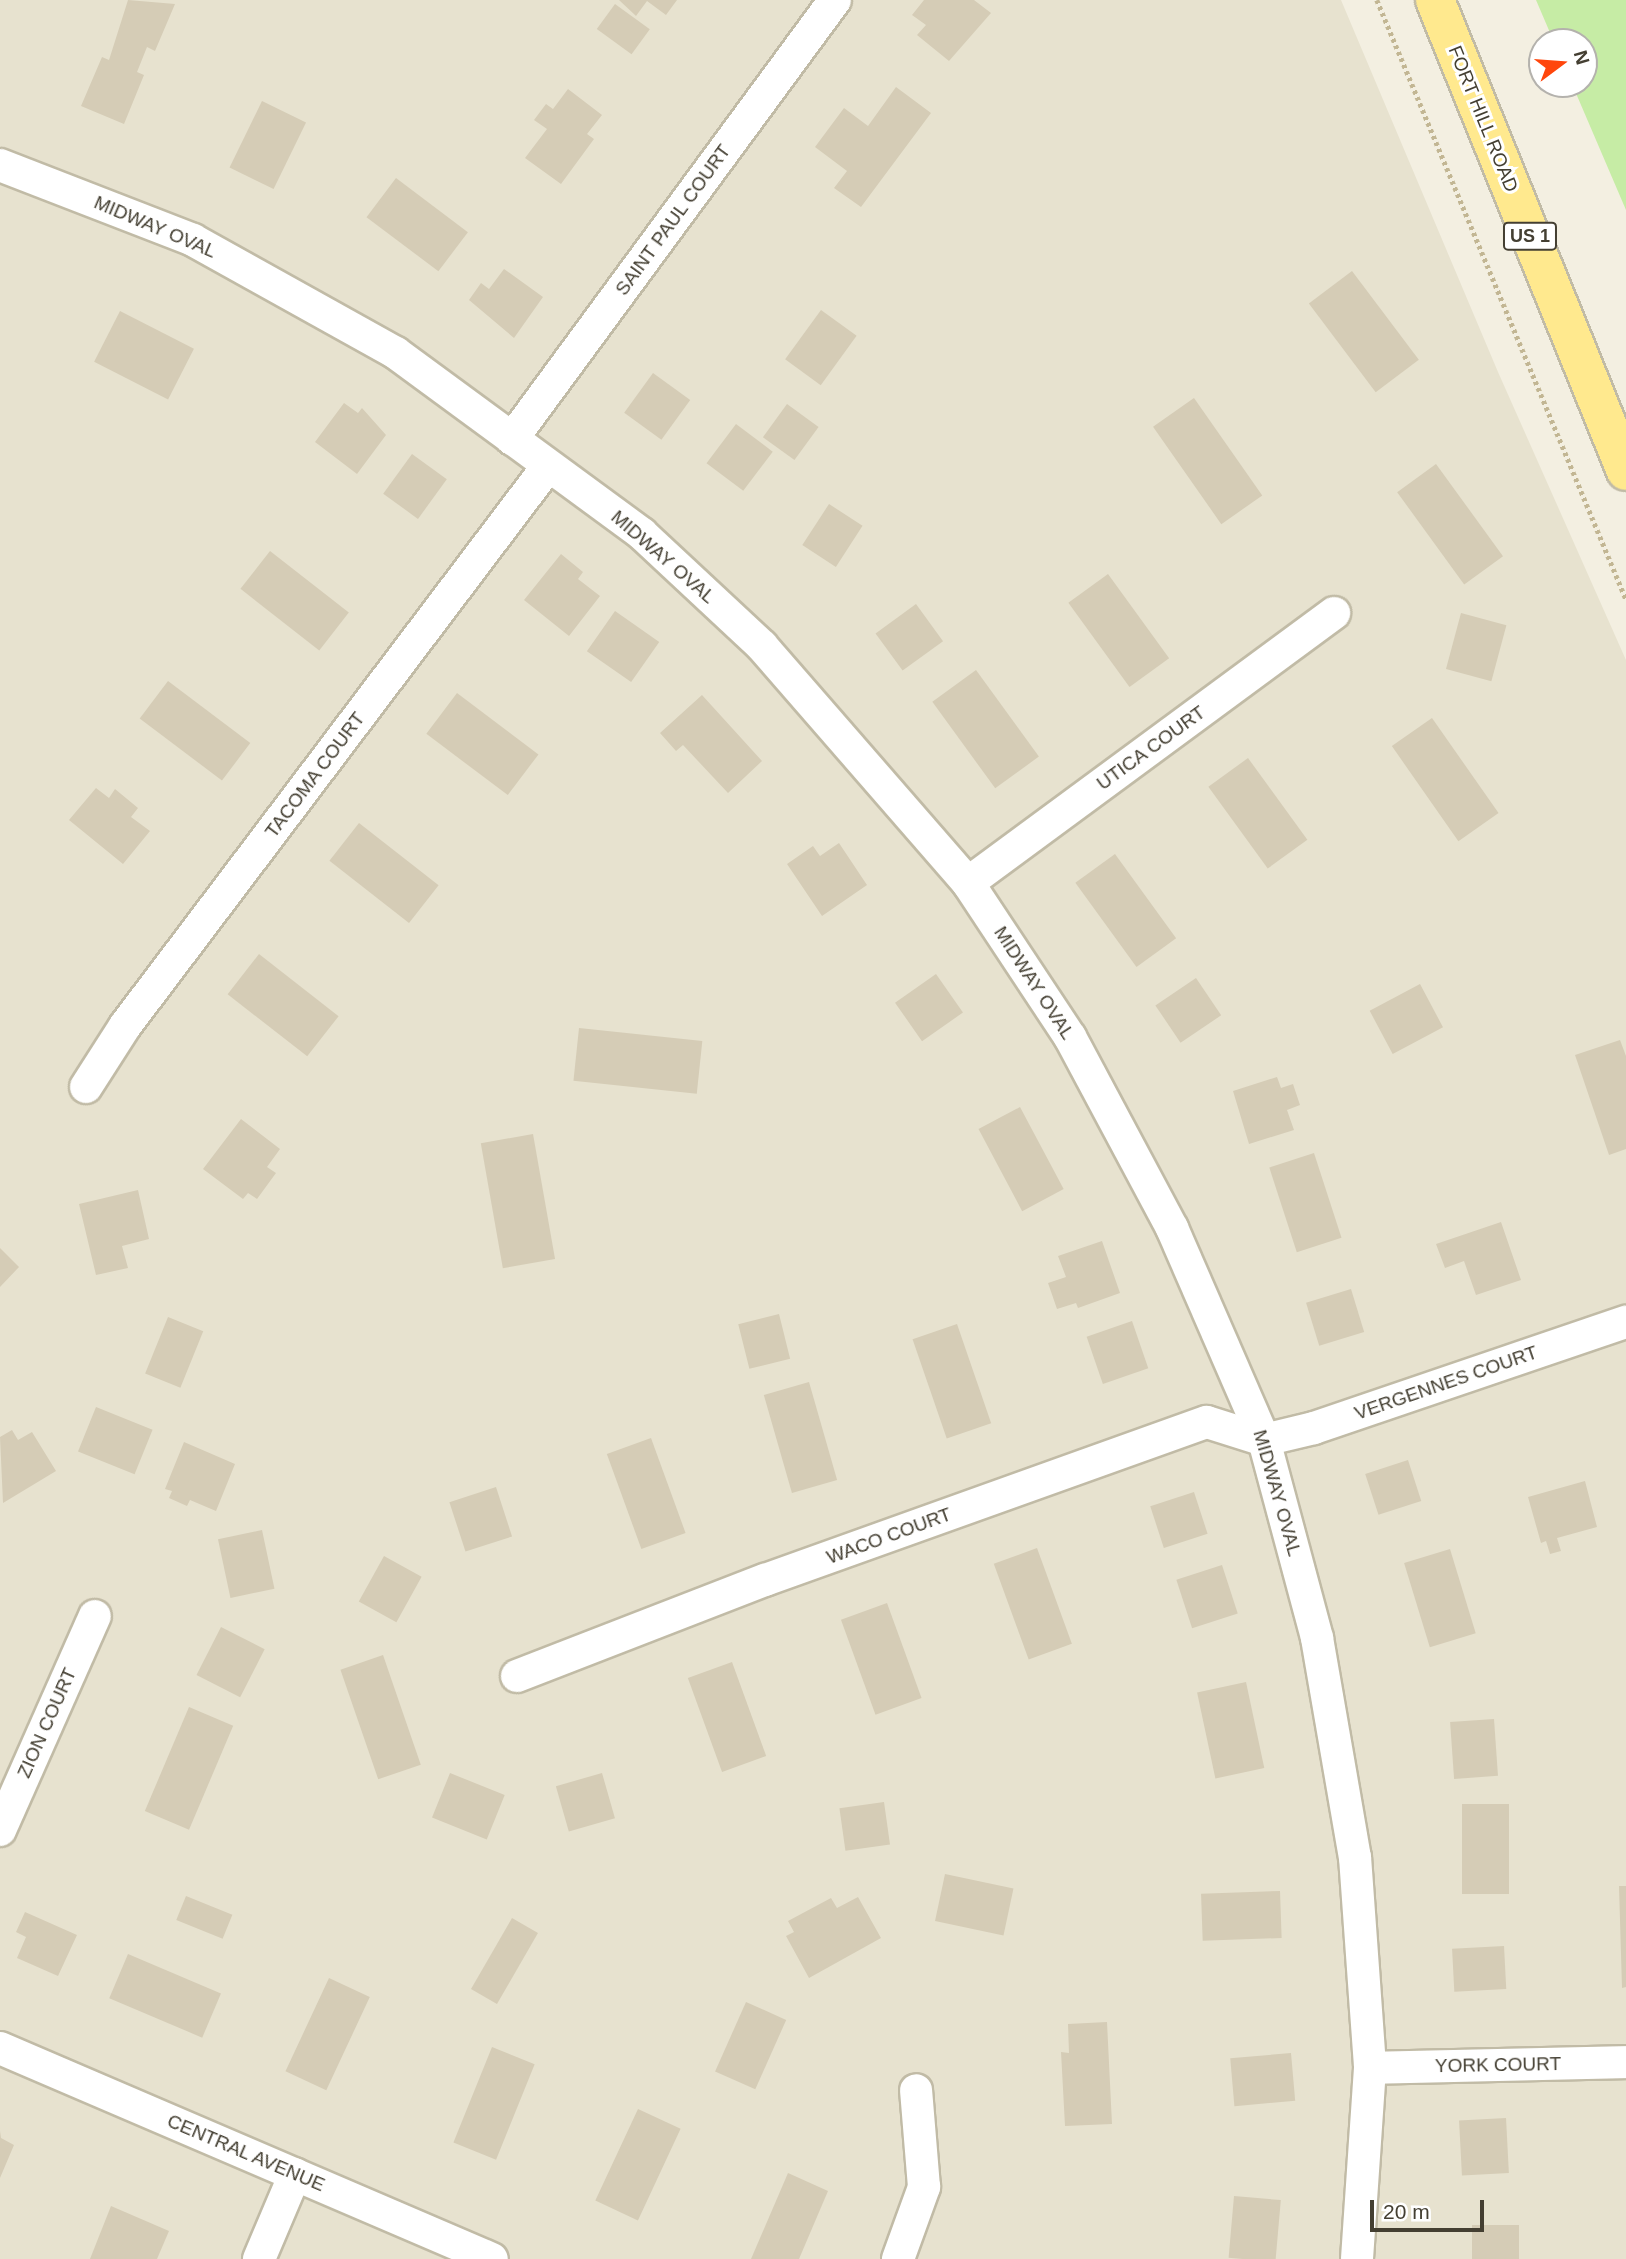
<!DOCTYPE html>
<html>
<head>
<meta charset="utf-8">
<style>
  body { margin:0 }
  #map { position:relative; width:1626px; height:2259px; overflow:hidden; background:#f3efe1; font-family:Arial,sans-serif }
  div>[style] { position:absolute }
  .residential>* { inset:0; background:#e7e2cf }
  .green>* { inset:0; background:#c6eca5 }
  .building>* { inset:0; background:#d5ccb6; transform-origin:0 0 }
  .path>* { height:4.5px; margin-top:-2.25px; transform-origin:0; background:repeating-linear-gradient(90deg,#c2b693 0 3.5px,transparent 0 7px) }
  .roads { filter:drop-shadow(2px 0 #c1bba6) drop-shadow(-2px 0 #c1bba6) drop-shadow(0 2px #c1bba6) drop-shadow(0 -2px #c1bba6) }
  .minor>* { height:32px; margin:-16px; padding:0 16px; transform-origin:16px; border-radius:16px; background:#fff }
  .primary>* { height:38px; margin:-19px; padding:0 19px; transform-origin:19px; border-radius:19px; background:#ffe98e }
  span { translate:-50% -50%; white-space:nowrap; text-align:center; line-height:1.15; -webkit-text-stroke:6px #fff; paint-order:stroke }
  .shield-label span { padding:2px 5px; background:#fff; border:2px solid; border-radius:5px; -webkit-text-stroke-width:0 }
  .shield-label { font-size:18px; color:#443f32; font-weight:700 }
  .street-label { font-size:19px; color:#443f32 }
  .north { position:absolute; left:1528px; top:28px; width:70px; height:70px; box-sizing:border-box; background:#fff; border:2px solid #b4b2ad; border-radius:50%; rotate:74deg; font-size:19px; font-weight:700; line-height:28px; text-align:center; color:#443f32 }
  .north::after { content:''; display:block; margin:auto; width:24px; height:32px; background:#ff460c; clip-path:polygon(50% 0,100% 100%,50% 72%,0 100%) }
  .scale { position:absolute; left:1370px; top:2200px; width:114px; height:32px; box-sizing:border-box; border:4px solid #443f32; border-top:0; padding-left:9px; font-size:21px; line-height:24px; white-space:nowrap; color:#443f32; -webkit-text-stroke:5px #fff; paint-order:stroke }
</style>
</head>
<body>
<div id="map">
  <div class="residential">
    <div style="clip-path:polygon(0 0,1341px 0,1498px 372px,1626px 660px,1626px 2259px,0 2259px)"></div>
  </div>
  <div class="green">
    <div style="clip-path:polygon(1536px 0,1626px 0,1626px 210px,1572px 84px,1584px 84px,1584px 42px,1554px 42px)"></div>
  </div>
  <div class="building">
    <div style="clip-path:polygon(128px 0,175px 4px,155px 51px,147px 47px,137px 72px,144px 75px,124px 124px,81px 106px,102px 57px,109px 60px)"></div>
    <div style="clip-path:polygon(619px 0,677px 0,666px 15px,647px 1px,636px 16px)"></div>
    <div style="clip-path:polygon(924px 0,974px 0,991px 13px,949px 61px,917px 35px,926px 25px,912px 15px)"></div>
    <div style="left:615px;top:4px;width:43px;height:31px;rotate:36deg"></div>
    <div style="clip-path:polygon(896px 87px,931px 113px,861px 207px,834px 188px,847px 171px,815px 147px,844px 108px,868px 126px)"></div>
    <div style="clip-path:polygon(568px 89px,602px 115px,587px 134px,594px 139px,561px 184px,525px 158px,547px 129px,534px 120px,546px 104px,553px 109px)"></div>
    <div style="left:262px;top:101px;width:49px;height:74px;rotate:26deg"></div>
    <div style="left:396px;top:178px;width:90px;height:49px;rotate:37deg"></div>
    <div style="clip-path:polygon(504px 269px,543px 297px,514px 338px,469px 300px,481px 283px,489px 289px)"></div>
    <div style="left:1352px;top:271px;width:111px;height:54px;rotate:53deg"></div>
    <div style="left:821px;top:310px;width:44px;height:61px;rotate:36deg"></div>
    <div style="left:120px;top:311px;width:83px;height:57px;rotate:27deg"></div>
    <div style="left:653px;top:373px;width:46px;height:49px;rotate:36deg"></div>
    <div style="left:1194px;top:398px;width:119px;height:50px;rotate:55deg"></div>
    <div style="clip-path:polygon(344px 403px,358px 413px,362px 408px,386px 435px,357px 474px,315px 442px)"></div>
    <div style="left:787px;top:404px;width:39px;height:41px;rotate:36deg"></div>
    <div style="left:736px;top:424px;width:46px;height:49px;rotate:37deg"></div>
    <div style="left:412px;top:454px;width:43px;height:49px;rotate:36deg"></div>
    <div style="left:1436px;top:464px;width:114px;height:48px;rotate:54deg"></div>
    <div style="left:829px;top:504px;width:40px;height:49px;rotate:33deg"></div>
    <div style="left:270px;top:551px;width:100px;height:48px;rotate:38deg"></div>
    <div style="clip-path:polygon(561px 554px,583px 572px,578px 579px,600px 596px,569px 636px,524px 600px)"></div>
    <div style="left:1108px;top:574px;width:104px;height:49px;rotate:54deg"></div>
    <div style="left:916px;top:604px;width:46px;height:50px;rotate:54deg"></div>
    <div style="left:615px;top:611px;width:54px;height:49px;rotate:35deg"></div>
    <div style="left:1461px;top:613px;width:47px;height:58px;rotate:15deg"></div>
    <div style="left:976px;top:670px;width:107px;height:54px;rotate:54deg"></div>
    <div style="left:168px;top:681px;width:103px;height:47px;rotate:37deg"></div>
    <div style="left:457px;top:693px;width:102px;height:51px;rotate:37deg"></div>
    <div style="clip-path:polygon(702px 695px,762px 761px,728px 793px,683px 745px,676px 751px,660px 733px)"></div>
    <div style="left:1432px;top:718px;width:116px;height:49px;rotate:55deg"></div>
    <div style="left:1248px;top:758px;width:101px;height:49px;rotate:54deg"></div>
    <div style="clip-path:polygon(96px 788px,109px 798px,115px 789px,138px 808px,131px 817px,150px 831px,123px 864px,69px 820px)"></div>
    <div style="left:359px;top:823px;width:101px;height:48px;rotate:38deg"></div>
    <div style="clip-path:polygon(839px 843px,867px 885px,822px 916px,787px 864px,813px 846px,820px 856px)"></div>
    <div style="left:1115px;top:854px;width:104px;height:49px;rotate:54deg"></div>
    <div style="left:259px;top:954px;width:101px;height:51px;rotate:38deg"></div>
    <div style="left:936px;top:974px;width:47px;height:50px;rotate:55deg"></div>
    <div style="left:1196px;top:978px;width:45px;height:49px;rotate:56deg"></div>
    <div style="left:1420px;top:984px;width:49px;height:57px;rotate:62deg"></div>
    <div style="left:579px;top:1028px;width:124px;height:53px;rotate:6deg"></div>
    <div style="clip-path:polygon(1620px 1040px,1626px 1056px,1626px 1149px,1609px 1155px,1575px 1055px)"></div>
    <div style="clip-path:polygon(1277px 1077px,1281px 1088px,1293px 1084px,1300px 1105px,1287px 1110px,1294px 1130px,1249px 1144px,1233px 1091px)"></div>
    <div style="left:1020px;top:1107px;width:93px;height:47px;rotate:62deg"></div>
    <div style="clip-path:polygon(241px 1119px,280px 1149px,267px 1167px,276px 1173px,257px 1199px,248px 1193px,243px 1199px,203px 1169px)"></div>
    <div style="left:533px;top:1134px;width:127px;height:53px;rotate:80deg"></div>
    <div style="left:1314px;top:1153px;width:89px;height:47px;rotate:72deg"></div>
    <div style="clip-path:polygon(138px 1190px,149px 1239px,122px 1246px,128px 1268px,96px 1275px,79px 1204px)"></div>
    <div style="clip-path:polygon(1501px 1222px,1521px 1280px,1476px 1295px,1464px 1261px,1445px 1268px,1436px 1244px)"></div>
    <div style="clip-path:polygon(1102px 1241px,1120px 1293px,1078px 1308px,1076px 1303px,1057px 1309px,1048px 1283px,1066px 1277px,1058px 1256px)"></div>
    <div style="clip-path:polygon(0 1248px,19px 1267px,0 1287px)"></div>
    <div style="left:1351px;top:1289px;width:45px;height:47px;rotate:73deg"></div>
    <div style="left:779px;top:1314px;width:46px;height:42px;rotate:76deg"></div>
    <div style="left:168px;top:1317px;width:38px;height:61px;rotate:22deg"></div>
    <div style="left:1132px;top:1321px;width:50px;height:48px;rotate:71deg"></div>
    <div style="left:957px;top:1324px;width:105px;height:47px;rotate:71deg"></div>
    <div style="left:809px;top:1382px;width:102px;height:47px;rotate:74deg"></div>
    <div style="left:96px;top:1407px;width:61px;height:48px;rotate:22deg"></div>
    <div style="clip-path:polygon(12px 1430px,18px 1440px,32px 1432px,56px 1471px,3px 1503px,0 1437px)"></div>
    <div style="left:651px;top:1438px;width:101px;height:47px;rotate:70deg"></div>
    <div style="clip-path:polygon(184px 1442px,235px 1464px,216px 1511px,190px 1500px,187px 1506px,169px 1498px,172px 1491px,165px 1489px)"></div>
    <div style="left:1408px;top:1460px;width:43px;height:45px;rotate:72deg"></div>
    <div style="clip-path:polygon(1585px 1481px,1597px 1527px,1557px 1538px,1561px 1551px,1550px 1554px,1546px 1541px,1541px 1543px,1528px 1497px)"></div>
    <div style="left:496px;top:1487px;width:52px;height:49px;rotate:72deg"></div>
    <div style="left:1194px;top:1492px;width:44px;height:46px;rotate:72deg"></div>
    <div style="left:262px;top:1530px;width:60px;height:45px;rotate:78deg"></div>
    <div style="left:1037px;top:1548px;width:102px;height:46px;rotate:70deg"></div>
    <div style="left:1450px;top:1549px;width:88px;height:48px;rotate:73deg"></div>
    <div style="left:384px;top:1556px;width:43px;height:52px;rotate:29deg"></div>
    <div style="left:1222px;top:1565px;width:51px;height:48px;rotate:72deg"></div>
    <div style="left:887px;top:1603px;width:101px;height:49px;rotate:70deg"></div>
    <div style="left:221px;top:1627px;width:49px;height:54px;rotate:27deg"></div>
    <div style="left:383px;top:1655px;width:116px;height:45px;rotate:71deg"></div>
    <div style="left:732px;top:1662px;width:100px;height:47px;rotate:70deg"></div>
    <div style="left:1246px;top:1682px;width:88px;height:50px;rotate:78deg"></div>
    <div style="left:189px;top:1707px;width:48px;height:113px;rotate:23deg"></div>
    <div style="left:1494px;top:1719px;width:57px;height:44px;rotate:86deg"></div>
    <div style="left:450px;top:1773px;width:59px;height:48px;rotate:22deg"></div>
    <div style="left:602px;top:1773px;width:47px;height:48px;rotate:74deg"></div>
    <div style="left:884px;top:1802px;width:43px;height:45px;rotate:82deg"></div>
    <div style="left:1462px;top:1804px;width:47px;height:90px"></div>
    <div style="left:945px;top:1874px;width:70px;height:48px;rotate:12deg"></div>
    <div style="clip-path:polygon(1619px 1886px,1626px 1886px,1626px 1987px,1622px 1988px)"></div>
    <div style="left:1280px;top:1891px;width:47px;height:79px;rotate:88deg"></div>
    <div style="left:186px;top:1896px;width:50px;height:26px;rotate:22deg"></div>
    <div style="clip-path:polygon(858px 1897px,881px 1938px,809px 1978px,786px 1936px,794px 1932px,788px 1921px,831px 1898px,837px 1908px)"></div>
    <div style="clip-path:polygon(25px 1912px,77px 1935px,58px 1976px,17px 1958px,26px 1937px,16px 1932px)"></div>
    <div style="left:512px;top:1918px;width:30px;height:82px;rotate:30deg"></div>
    <div style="left:1504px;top:1946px;width:43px;height:52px;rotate:87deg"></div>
    <div style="left:128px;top:1954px;width:101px;height:48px;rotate:23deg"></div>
    <div style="left:329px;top:1978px;width:45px;height:103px;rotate:25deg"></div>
    <div style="left:746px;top:2002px;width:44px;height:76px;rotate:24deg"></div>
    <div style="clip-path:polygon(1107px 2022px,1112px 2124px,1065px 2126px,1061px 2052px,1069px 2053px,1068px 2024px)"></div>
    <div style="left:492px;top:2047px;width:46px;height:103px;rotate:22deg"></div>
    <div style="left:1291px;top:2053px;width:48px;height:61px;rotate:85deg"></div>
    <div style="left:638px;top:2109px;width:47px;height:101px;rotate:25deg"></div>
    <div style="left:1506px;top:2118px;width:55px;height:47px;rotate:87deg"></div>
    <div style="clip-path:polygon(0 2131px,1px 2138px,14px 2145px,0 2178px)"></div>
    <div style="clip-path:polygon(788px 2173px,828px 2191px,799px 2259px,751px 2259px)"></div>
    <div style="left:1234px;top:2196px;width:47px;height:62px;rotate:5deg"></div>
    <div style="clip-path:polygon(111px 2206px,169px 2231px,157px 2259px,90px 2259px)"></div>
    <div style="left:1472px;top:2225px;width:47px;height:34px"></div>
  </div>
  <div class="path">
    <div style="left:1377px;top:0;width:649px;rotate:67.43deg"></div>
  </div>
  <div class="roads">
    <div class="minor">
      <div style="left:0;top:165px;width:207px;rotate:21.2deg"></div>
      <div style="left:193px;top:240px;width:232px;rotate:29.1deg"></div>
      <div style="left:396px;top:353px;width:305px;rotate:36.3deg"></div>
      <div style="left:642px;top:534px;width:164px;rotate:43deg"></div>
      <div style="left:762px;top:646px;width:314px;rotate:49deg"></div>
      <div style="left:968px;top:883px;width:185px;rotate:56.5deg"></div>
      <div style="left:1070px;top:1037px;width:217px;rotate:61.9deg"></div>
      <div style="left:1172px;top:1228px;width:231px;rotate:66.5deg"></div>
      <div style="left:1264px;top:1440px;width:205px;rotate:75deg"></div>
      <div style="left:1317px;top:1638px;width:222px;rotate:80.2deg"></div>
      <div style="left:1355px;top:1857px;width:212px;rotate:85.9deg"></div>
      <div style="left:1370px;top:2068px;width:191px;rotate:93.9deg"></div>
      <div style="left:512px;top:439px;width:545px;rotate:-53.66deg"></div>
      <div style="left:968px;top:883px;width:455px;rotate:-36.4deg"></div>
      <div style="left:86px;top:1087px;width:72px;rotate:-57.4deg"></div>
      <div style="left:125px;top:1026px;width:702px;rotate:-52.93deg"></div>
      <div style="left:517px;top:1676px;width:266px;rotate:-21.2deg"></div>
      <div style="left:765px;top:1580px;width:469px;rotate:-19.7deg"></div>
      <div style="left:1207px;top:1422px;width:60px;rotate:17.5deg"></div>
      <div style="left:1264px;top:1440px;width:51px;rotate:-13.5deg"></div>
      <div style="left:1314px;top:1428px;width:330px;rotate:-18.8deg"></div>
      <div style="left:0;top:1830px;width:234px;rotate:-66.1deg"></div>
      <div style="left:0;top:2048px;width:535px;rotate:23.21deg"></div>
      <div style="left:1370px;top:2068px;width:256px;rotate:-1.3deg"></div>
      <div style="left:259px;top:2259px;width:92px;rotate:-67deg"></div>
      <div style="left:898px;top:2259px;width:77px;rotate:-70.1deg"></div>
      <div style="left:924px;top:2187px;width:97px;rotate:-94.7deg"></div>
    </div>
    <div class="primary">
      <div style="left:1435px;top:0;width:508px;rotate:67.93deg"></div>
    </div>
  </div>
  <div class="shield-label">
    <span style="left:1530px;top:236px">US 1</span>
  </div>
  <div class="street-label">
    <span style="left:1483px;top:119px;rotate:68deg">FORT HILL ROAD</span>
    <span style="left:673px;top:220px;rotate:-54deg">SAINT PAUL COURT</span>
    <span style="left:155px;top:227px;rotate:23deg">MIDWAY OVAL</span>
    <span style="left:663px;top:557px;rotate:41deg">MIDWAY OVAL</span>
    <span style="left:1151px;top:748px;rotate:-36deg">UTICA COURT</span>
    <span style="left:315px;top:775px;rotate:-53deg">TACOMA COURT</span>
    <span style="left:1034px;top:983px;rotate:57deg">MIDWAY OVAL</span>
    <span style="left:1446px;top:1383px;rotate:-19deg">VERGENNES COURT</span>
    <span style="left:1277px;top:1493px;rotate:74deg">MIDWAY OVAL</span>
    <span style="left:889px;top:1536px;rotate:-20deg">WACO COURT</span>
    <span style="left:47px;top:1723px;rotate:-66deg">ZION COURT</span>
    <span style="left:1498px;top:2065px;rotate:-1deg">YORK COURT</span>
    <span style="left:246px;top:2153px;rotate:23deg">CENTRAL AVENUE</span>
  </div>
  <div class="north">N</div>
  <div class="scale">20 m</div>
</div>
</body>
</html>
